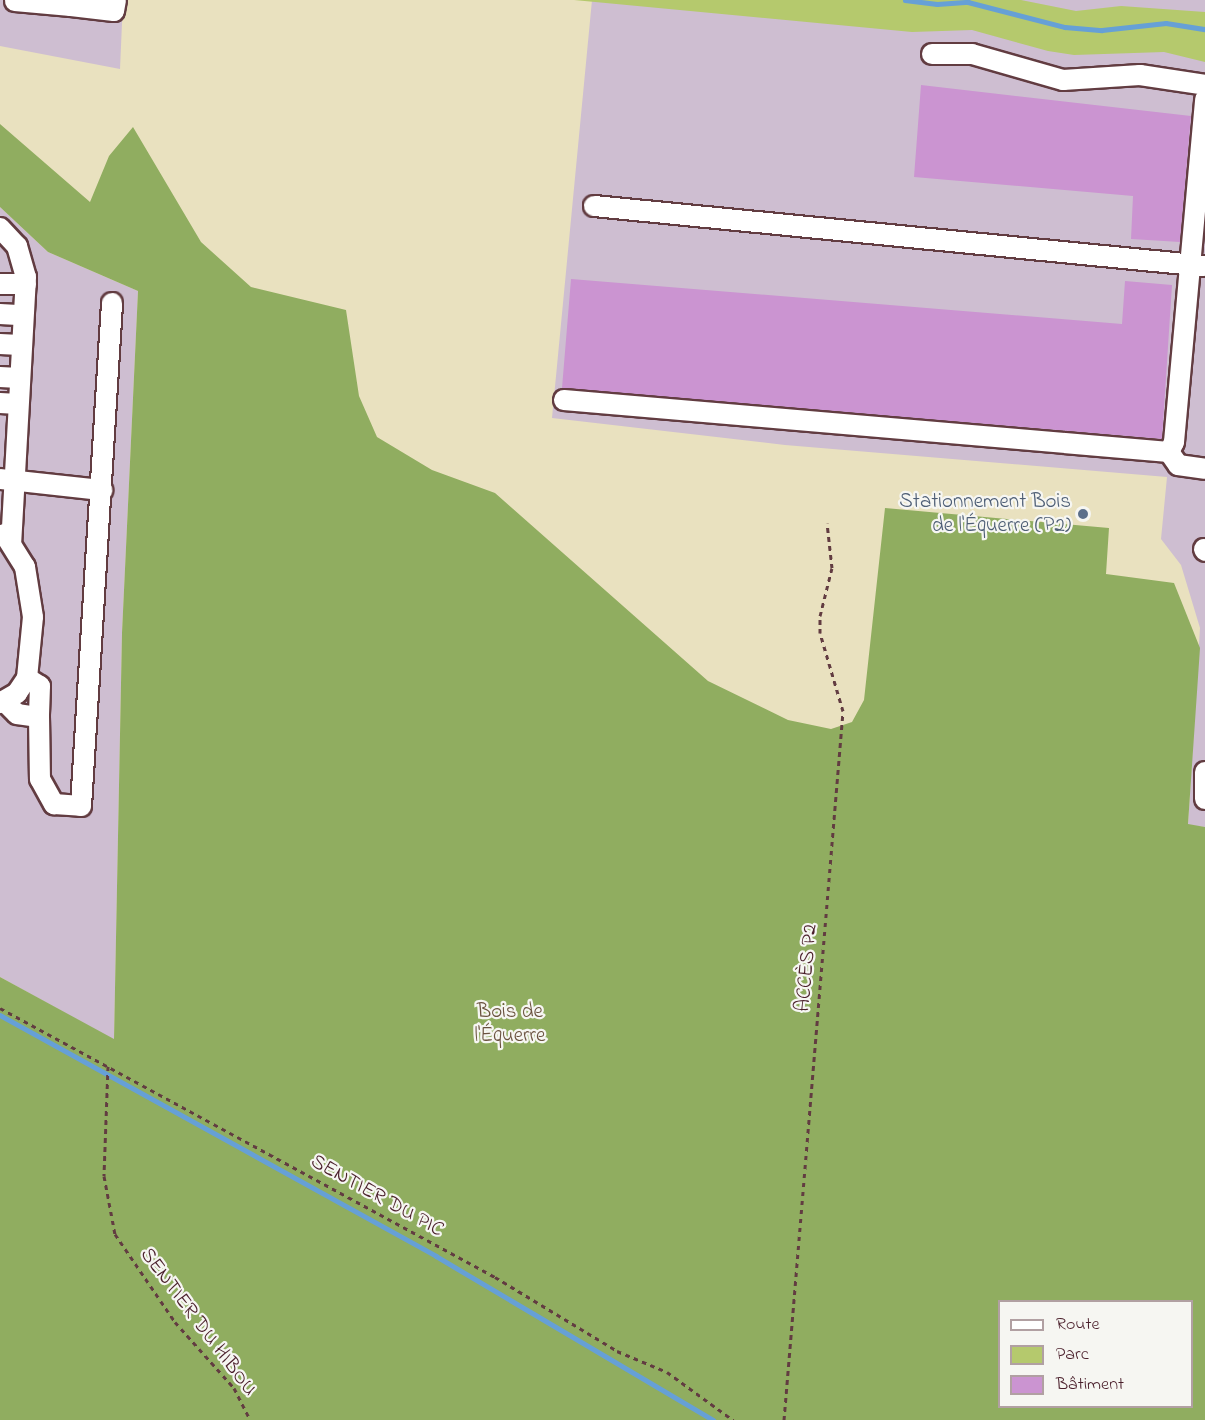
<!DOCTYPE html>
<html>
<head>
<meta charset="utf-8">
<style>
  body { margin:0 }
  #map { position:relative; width:1205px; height:1420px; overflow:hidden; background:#e9e1bf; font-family:"Indie Flower",sans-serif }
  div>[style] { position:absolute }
  .industrial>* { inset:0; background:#cebed1 }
  .green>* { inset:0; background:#b5c96d }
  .forest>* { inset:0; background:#90ad60 }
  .stream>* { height:4.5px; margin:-2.25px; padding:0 2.25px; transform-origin:2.25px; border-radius:2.25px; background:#66a0d6 }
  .building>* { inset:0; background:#cb94d1 }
  .path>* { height:3px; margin-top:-1.5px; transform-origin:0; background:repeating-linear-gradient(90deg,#623c41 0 4.5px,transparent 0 9px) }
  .roads { filter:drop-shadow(2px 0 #623c41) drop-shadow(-2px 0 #623c41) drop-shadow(0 2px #623c41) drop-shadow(0 -2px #623c41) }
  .minor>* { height:20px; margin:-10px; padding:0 10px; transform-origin:10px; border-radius:10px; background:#fff }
  .dots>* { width:16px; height:16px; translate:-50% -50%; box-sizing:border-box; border:3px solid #f6f6f2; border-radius:50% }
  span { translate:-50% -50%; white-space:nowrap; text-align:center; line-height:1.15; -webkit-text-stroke:4.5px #f6f6f2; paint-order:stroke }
  .service-label { font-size:21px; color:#4e5e75 }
  .right { translate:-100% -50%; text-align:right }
  .street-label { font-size:21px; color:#4a1f2b }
  .park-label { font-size:21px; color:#6a523f }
  .legend { position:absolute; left:998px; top:1300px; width:195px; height:108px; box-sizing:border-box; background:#f6f6f2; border:2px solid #b1a0a2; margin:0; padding:8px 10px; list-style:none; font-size:18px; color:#4a1f2b }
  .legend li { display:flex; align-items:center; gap:12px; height:30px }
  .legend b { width:30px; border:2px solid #b1a0a2 }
</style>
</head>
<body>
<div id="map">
  <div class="industrial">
    <div style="clip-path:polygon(0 0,123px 0,120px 69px,0 46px)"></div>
    <div style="clip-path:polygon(592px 0,1205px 0,1205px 827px,1188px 825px,1200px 628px,1181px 565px,1161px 539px,1167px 477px,785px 445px,552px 418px)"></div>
    <div style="clip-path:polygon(0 207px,48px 252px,138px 291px,122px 633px,114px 1040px,0 977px)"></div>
  </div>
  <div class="green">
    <div style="clip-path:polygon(574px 0,1021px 0,1076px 11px,1121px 6px,1205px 12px,1205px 62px,1164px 52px,1074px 55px,1048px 51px,972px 30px,912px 32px)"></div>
  </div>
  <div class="forest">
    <div style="clip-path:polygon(evenodd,0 124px,90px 202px,109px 156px,133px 127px,201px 242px,251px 287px,346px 310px,359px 396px,377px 437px,432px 470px,495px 493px,708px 681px,788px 720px,831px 729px,852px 722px,864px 700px,885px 508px,1109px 528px,1106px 574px,1174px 583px,1200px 648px,1188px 824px,1205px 827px,1205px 1420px,0 1420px,0 977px,114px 1039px,122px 633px,138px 291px,48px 252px,0 207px,0 124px,1000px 1302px,1192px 1302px,1192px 1406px,1000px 1406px,1000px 1302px)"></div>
  </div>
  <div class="stream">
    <div style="left:905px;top:0;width:32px;rotate:7deg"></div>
    <div style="left:937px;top:4px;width:31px;rotate:-4deg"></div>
    <div style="left:968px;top:2px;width:100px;rotate:14.5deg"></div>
    <div style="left:1065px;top:27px;width:37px;rotate:5deg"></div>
    <div style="left:1102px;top:30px;width:64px;rotate:-6.2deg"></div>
    <div style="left:1166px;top:23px;width:39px;rotate:9deg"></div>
    <div style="left:0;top:1015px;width:498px;rotate:28.9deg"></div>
    <div style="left:436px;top:1256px;width:322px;rotate:30.6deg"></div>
  </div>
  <div class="building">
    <div style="clip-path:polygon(921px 85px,1191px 116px,1180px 242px,1131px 239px,1133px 196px,914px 177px)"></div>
    <div style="clip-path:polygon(571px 279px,1122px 324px,1125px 281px,1172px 285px,1162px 439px,562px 388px)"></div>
  </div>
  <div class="path">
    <div style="left:0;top:1008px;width:563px;rotate:28.52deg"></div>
    <div style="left:495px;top:1277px;width:143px;rotate:31.2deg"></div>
    <div style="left:617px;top:1351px;width:54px;rotate:22.8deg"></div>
    <div style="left:667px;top:1372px;width:82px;rotate:36deg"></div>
    <div style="left:108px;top:1066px;width:110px;rotate:92.1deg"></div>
    <div style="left:104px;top:1176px;width:59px;rotate:79.3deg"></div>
    <div style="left:115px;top:1234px;width:107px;rotate:55.7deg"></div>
    <div style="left:175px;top:1322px;width:89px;rotate:48.2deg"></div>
    <div style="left:234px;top:1388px;width:36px;rotate:63deg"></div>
    <div style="left:784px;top:1420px;width:711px;rotate:-85.24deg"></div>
    <div style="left:843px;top:711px;width:81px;rotate:-106.4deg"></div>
    <div style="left:820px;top:633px;width:17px;rotate:-90deg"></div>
    <div style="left:820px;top:616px;width:49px;rotate:-76deg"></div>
    <div style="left:832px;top:568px;width:45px;rotate:-96.3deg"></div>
  </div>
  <div class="roads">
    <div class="minor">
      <div style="left:15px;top:1px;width:56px;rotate:5.1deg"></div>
      <div style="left:71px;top:6px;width:6px;rotate:-90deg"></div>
      <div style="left:71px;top:6px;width:43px;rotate:6.6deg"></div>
      <div style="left:114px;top:11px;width:11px;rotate:-80deg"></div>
      <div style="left:932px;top:54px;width:40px"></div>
      <div style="left:972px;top:54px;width:95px;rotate:15.9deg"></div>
      <div style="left:1063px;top:80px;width:77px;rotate:-3.7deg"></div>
      <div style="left:1140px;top:75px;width:66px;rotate:8.7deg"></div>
      <div style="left:594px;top:206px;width:614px;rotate:5.61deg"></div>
      <div style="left:0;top:228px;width:25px;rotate:47deg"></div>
      <div style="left:17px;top:246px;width:32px;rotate:74deg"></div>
      <div style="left:26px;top:277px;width:265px;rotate:93.2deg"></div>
      <div style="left:0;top:284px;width:26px"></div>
      <div style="left:0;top:314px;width:22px;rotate:3deg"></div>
      <div style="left:0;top:344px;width:20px;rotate:3deg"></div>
      <div style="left:0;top:377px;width:19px;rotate:3deg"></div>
      <div style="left:564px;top:400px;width:607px;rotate:4.91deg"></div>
      <div style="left:1169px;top:452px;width:11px;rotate:-63deg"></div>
      <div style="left:1174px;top:442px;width:344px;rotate:-84.8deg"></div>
      <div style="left:0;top:403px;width:18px;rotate:3deg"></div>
      <div style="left:1169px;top:452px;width:16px;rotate:55deg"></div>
      <div style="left:1178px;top:465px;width:27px;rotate:8deg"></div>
      <div style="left:0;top:479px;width:103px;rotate:6.2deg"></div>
      <div style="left:1204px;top:549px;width:2px;rotate:63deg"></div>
      <div style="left:27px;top:678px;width:15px;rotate:32deg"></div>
      <div style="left:40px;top:686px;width:31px;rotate:92deg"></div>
      <div style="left:4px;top:701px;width:18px;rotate:45deg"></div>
      <div style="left:17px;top:714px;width:22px;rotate:8deg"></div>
      <div style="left:39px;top:717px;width:62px;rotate:89.1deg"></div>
      <div style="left:40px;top:779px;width:29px;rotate:61deg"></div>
      <div style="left:54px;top:804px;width:27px;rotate:4deg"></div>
      <div style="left:81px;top:806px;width:504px;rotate:-86.47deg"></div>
      <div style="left:0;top:703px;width:20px;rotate:-30deg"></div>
      <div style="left:17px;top:693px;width:18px;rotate:-56deg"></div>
      <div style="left:27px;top:678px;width:61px;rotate:-84.4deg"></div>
      <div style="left:33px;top:617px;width:51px;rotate:-99.1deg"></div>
      <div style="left:25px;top:567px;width:39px;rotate:-122deg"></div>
      <div style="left:1205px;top:772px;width:27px;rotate:90deg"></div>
    </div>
  </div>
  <div class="dots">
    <div style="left:1083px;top:514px;background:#5c6f8a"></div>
  </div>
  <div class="service-label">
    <span class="right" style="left:1071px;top:514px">Stationnement Bois<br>de l'Équerre (P2)</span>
  </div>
  <div class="street-label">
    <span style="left:807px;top:968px;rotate:-85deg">ACCÈS P2</span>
    <span style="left:377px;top:1196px;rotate:29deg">SENTIER DU PIC</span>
    <span style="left:198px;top:1322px;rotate:53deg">SENTIER DU HIBOU</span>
  </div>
  <div class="park-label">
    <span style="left:510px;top:1024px">Bois de<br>l'Équerre</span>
  </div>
  <ul class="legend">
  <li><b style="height:8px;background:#fff"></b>Route</li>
  <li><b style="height:16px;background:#b5c96d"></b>Parc</li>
  <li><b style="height:16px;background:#cb94d1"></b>Bâtiment</li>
  </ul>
</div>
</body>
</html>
